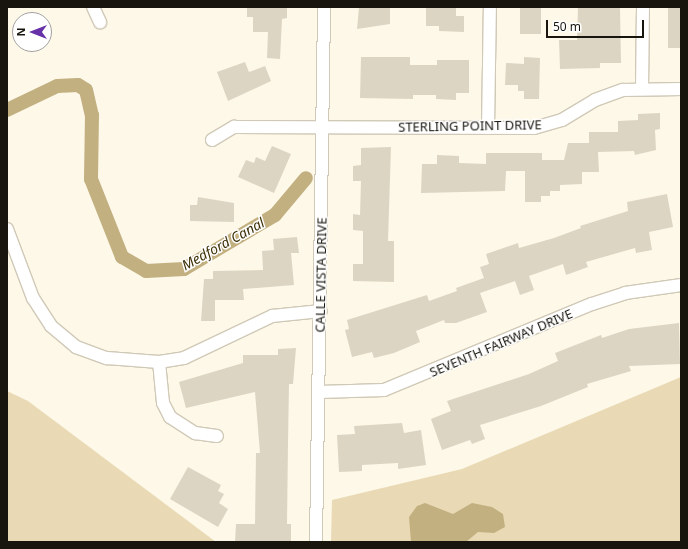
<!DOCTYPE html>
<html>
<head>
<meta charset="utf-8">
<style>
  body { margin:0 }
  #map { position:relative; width:688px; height:549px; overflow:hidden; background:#fef8e9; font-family:"Noto Sans",sans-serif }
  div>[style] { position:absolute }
  .green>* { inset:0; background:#e9dab5 }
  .water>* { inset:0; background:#c2b080 }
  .canal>* { height:14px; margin:-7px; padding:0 7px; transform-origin:7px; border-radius:7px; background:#c2b080 }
  .building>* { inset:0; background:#dcd5c3; transform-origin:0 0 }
  .roads { filter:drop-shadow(1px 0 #d0c9b7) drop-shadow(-1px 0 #d0c9b7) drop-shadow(0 1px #d0c9b7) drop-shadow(0 -1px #d0c9b7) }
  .minor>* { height:12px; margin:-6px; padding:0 6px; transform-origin:6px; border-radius:6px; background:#fff }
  span { translate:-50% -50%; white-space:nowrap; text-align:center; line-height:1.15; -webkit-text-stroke:3px #fff; paint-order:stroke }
  .street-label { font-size:13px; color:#17150e }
  .water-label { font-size:14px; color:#3e3108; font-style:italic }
  .frame { position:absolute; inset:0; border:8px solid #17150e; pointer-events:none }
  .north { position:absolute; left:12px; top:12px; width:40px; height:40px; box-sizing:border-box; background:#fff; border:1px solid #a2a19f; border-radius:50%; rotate:270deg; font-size:11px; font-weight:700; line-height:16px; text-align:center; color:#17150e }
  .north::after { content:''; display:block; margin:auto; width:14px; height:18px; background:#6731a8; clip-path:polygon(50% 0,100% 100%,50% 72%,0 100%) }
  .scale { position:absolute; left:546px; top:20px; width:98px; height:18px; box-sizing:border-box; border:2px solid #17150e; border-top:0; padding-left:5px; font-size:12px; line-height:14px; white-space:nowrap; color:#17150e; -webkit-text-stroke:3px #fff; paint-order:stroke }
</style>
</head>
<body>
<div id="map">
  <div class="green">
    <div style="clip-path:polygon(681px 377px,681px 542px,331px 542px,332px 500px,462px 469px)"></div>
    <div style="clip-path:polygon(7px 391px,28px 401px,216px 542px,7px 542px)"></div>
  </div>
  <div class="water">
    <div style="clip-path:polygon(425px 503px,453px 514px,472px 503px,492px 507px,503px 514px,505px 527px,494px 533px,478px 532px,466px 542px,411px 542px,409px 517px,417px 506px)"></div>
  </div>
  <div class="canal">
    <div style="left:7px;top:110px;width:55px;rotate:-25.6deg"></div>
    <div style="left:57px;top:86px;width:21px;rotate:-3deg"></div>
    <div style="left:78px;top:85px;width:9px;rotate:32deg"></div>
    <div style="left:86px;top:90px;width:26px;rotate:77deg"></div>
    <div style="left:92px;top:115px;width:64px;rotate:90.9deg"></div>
    <div style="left:91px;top:179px;width:84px;rotate:68.3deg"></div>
    <div style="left:122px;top:257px;width:28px;rotate:30deg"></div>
    <div style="left:146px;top:271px;width:38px;rotate:-3deg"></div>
    <div style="left:184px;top:269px;width:106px;rotate:-30.7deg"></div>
    <div style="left:275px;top:215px;width:48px;rotate:-50deg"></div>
  </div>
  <div class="building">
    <div style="clip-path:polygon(247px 7px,287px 7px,287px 18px,282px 19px,280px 59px,267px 58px,268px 32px,253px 32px,253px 17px,247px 17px)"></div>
    <div style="clip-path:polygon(359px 7px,390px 7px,390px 24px,357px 29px)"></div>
    <div style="clip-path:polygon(426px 7px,456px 7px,456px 16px,464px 16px,464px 32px,439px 31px,439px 26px,426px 26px)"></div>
    <div style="left:520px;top:7px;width:21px;height:27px"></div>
    <div style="clip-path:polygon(578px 7px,620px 8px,621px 63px,600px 63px,600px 68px,560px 69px,559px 40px,577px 40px)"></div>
    <div style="left:668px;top:7px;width:13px;height:41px"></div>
    <div style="clip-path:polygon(361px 57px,410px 57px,410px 65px,437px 65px,437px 60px,469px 60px,469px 93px,456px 93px,456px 100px,436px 99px,436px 95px,413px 95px,413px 99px,360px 98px)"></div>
    <div style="clip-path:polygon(524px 57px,540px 58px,539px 99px,524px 99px,524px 91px,518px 91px,518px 85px,505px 85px,506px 63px,524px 64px)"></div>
    <div style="clip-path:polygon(245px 62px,249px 72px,265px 66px,271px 81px,228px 101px,217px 72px)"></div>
    <div style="clip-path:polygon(660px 113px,660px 129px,655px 130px,656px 150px,635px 155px,634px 151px,598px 152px,599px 172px,582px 172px,582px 184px,560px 185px,560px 191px,550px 191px,550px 196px,541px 196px,541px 202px,525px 202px,525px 171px,506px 171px,505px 191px,421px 193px,422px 164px,437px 164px,437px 155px,459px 156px,459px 163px,486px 164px,486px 153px,542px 153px,542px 160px,564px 160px,568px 143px,589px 143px,589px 132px,618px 132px,618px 121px,638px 120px,638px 114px)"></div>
    <div style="clip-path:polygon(272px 146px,291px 154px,274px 193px,238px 177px,246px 160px,254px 163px,256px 157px,265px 161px)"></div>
    <div style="clip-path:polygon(391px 147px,388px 241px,394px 241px,394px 282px,353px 281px,353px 264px,363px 264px,363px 231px,353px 230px,353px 214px,360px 215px,361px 181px,353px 181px,353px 166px,361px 165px,361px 148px)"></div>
    <div style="clip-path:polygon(667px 194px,673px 227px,649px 232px,652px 250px,636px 253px,635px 248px,586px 262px,588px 267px,566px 275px,563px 264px,529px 276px,534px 290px,520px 295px,515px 281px,480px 293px,487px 312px,456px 323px,445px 323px,444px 320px,416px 331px,420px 342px,394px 353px,374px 358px,372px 352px,352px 357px,345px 330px,349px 329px,347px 320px,427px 295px,429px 301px,457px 291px,456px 288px,484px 278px,480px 267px,489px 264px,486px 254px,518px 243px,519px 248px,554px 238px,581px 228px,580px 226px,628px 211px,627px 202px)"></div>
    <div style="clip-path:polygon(198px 197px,234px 203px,234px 222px,190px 221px,190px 205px,197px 205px)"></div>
    <div style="clip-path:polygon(297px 237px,299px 253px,291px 253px,294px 285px,243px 289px,244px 300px,215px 300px,215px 321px,201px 321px,204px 279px,213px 279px,213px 271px,263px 270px,262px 251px,274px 250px,273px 239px)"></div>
    <div style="clip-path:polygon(679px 323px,680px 364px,629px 366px,631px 371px,587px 384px,588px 387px,541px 406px,480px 425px,485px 439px,472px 444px,470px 440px,442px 450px,431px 419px,451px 411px,447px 401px,529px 374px,558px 361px,555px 353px,601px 335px,602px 338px,629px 329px)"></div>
    <div style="clip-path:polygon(296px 348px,293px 384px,289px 384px,288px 444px,287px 524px,291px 524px,291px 542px,235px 542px,236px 524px,255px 524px,256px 453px,260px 453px,255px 392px,186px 408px,179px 382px,243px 363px,243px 355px,278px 355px,278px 349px)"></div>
    <div style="clip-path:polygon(402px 423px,404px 433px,421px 430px,426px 465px,398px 469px,398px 463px,362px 465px,362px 471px,339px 472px,337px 435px,355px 434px,354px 426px)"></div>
    <div style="clip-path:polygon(188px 467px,221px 485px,218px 491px,224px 494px,219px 503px,228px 509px,218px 527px,170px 499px)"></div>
  </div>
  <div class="roads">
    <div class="minor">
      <div style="left:93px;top:7px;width:17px;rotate:65deg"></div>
      <div style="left:642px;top:89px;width:82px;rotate:-89.3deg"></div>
      <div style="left:488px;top:128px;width:121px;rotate:-89.1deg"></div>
      <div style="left:212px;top:140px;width:26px;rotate:-31deg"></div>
      <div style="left:234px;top:127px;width:300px;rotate:0.2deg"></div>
      <div style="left:534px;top:128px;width:29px;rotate:-16deg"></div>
      <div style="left:562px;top:120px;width:39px;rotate:-31deg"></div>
      <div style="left:595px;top:100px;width:30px;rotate:-20deg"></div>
      <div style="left:623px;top:90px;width:58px;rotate:-1deg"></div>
      <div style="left:7px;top:229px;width:74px;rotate:69.4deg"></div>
      <div style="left:33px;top:298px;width:33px;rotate:57deg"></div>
      <div style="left:51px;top:326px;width:33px;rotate:40deg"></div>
      <div style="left:76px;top:347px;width:33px;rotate:20deg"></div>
      <div style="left:107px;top:358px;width:52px;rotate:4.4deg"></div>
      <div style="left:159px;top:362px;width:25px;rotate:-9deg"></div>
      <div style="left:184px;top:358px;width:98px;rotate:-25.5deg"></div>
      <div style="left:272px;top:316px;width:49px;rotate:-5.8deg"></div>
      <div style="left:159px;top:362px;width:41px;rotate:84.4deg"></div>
      <div style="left:163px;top:403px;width:16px;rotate:63deg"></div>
      <div style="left:170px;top:417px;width:30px;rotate:33deg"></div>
      <div style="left:195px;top:433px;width:22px;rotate:8deg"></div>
      <div style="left:319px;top:392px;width:65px;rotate:-1.8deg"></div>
      <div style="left:384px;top:390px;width:225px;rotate:-22.5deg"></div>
      <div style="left:592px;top:304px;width:35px;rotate:-18deg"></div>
      <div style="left:625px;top:293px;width:57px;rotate:-8.1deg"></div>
      <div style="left:316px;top:542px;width:535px;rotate:-89.14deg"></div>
    </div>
  </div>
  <div class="street-label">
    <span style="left:470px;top:126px;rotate:-1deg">STERLING POINT DRIVE</span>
    <span style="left:321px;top:275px;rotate:-89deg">CALLE VISTA DRIVE</span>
    <span style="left:501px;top:343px;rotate:-23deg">SEVENTH FAIRWAY DRIVE</span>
  </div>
  <div class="water-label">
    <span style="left:223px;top:244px;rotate:-29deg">Medford Canal</span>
  </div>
  <div class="frame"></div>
  <div class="north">N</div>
  <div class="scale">50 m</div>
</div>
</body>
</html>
